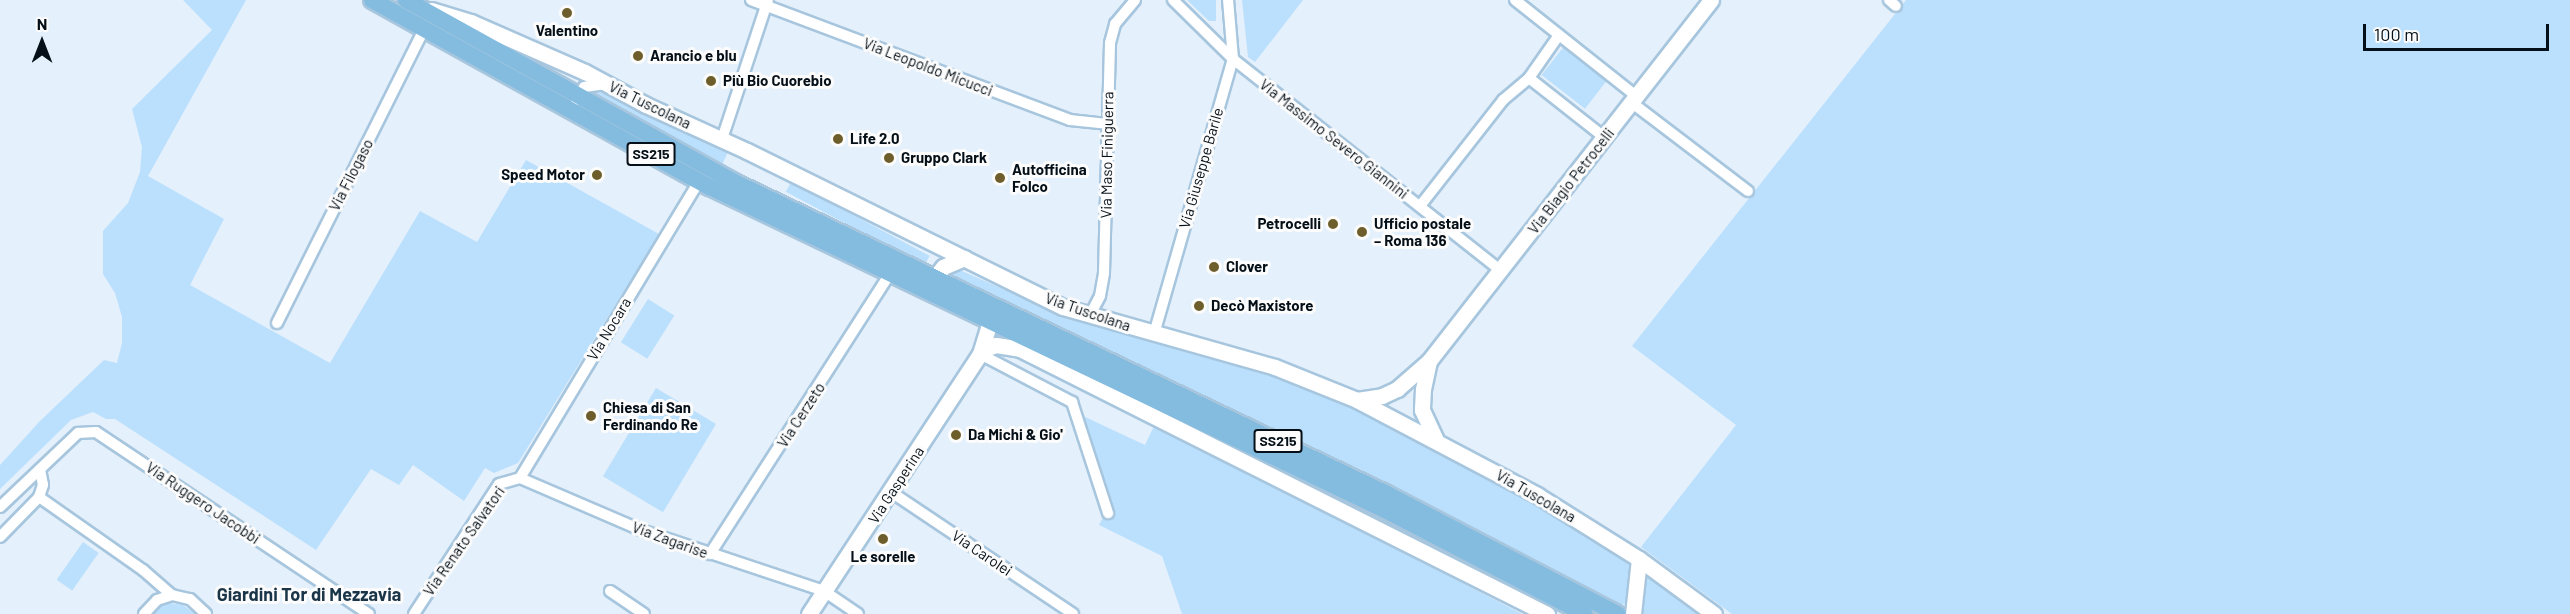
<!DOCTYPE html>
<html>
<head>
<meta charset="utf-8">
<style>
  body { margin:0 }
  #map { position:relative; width:2570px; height:614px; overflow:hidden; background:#e4f0fb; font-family:Barlow,sans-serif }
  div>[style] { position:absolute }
  .green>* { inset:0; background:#bbe0fd; transform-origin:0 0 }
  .roads { filter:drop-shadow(2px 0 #a7c6de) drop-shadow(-2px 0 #a7c6de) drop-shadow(0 2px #a7c6de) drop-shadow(0 -2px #a7c6de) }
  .street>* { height:10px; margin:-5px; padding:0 5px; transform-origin:5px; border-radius:5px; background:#fff }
  .secondary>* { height:15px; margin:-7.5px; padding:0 7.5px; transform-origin:7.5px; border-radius:7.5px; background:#fff }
  .primary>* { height:16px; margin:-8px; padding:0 8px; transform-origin:8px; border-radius:8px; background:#84bce0 }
  .dots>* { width:16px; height:16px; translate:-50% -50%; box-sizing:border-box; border:3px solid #fcfcfc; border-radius:50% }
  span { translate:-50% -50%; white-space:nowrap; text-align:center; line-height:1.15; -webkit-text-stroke:6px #fcfcfc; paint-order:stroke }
  .shield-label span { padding:2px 4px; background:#fcfcfc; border:2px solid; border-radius:4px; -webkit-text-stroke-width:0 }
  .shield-label { font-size:14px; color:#050f17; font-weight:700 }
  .poi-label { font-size:15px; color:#050f17; font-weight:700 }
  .left { translate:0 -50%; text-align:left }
  .right { translate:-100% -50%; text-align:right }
  .street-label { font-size:15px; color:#050f17 }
  .quarter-label { font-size:18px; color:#1a3548; font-weight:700 }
  .north { position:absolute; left:12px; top:12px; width:60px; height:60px; -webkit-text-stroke:4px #fcfcfc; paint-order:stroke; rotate:0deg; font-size:16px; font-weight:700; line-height:24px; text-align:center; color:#050f17 }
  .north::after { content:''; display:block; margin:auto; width:21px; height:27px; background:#050f17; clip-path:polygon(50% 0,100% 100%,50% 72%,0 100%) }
  .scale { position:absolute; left:2363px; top:24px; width:186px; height:27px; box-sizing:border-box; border:3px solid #050f17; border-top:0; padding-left:8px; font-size:18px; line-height:21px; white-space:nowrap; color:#050f17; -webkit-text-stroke:4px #fcfcfc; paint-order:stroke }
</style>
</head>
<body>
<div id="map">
  <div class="green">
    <div style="clip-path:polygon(183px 0,246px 0,148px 176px,224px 219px,190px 285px,330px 363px,420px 211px,477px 242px,526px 160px,659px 234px,518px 463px,494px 473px,485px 468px,464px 501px,413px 465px,399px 485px,371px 469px,316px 550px,115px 419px,106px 419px,93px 412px,71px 420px,0 489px,0 465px,40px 421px,104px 360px,117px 363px,122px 343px,122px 317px,115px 293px,103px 274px,103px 231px,128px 203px,140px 172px,142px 147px,132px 109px,212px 30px)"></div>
    <div style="clip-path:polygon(1187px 0,1216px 0,1216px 21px,1209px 21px)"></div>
    <div style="clip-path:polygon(1242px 0,1303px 0,1255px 62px,1248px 57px)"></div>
    <div style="clip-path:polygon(1906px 0,2570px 0,2570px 614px,1732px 614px,1641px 547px,1736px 425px,1632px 346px)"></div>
    <div style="left:1565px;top:45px;width:55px;height:38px;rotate:38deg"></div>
    <div style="clip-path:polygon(592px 91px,604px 93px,728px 152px,721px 167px,588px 94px)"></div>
    <div style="left:791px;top:182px;width:157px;height:11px;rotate:28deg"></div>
    <div style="clip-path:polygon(955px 268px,1058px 313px,1313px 388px,1352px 405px,1503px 484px,1617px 553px,1627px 561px,1631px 569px,1628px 603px,1616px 606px,945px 277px)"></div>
    <div style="left:648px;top:299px;width:31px;height:51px;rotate:32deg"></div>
    <div style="left:656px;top:388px;width:70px;height:103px;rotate:31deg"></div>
    <div style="clip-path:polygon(1083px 416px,1145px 445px,1155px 424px,1522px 614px,1182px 614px,1162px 556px,1099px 525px,1110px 503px)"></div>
    <div style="left:83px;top:542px;width:19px;height:46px;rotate:35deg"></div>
    <div style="clip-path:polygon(1647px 573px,1702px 614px,1641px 614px)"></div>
    <div style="clip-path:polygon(169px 603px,183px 605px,195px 614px,152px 614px,160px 606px)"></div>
  </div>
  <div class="roads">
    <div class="street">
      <div style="left:751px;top:0;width:341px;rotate:20.6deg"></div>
      <div style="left:1070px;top:120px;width:37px;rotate:6deg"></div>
      <div style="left:1173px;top:0;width:84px;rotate:44.5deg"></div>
      <div style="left:1233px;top:59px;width:342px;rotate:38.3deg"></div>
      <div style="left:1515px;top:0;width:154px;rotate:38.4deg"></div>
      <div style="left:1889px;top:0;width:9px;rotate:41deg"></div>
      <div style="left:1559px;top:35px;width:52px;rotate:124.9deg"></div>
      <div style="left:1529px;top:78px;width:95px;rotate:38.2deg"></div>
      <div style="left:576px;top:100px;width:15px;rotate:-58deg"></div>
      <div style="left:584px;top:87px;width:22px;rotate:-8deg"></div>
      <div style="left:1631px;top:102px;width:147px;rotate:37.3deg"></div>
      <div style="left:722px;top:139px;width:146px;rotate:-71.7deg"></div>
      <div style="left:1420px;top:206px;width:135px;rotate:-51.9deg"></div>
      <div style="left:1503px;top:100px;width:34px;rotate:-40deg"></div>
      <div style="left:1090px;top:315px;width:21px;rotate:-62deg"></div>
      <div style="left:1100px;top:296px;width:23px;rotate:-80deg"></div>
      <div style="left:1104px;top:273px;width:230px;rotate:-88.5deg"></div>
      <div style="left:1110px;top:43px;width:20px;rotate:-75deg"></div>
      <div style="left:1115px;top:24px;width:31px;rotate:-50deg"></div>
      <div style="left:277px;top:323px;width:331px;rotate:-63.4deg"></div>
      <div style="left:1154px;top:334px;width:286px;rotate:-74deg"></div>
      <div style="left:1233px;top:59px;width:59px;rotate:-94.8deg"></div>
      <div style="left:980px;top:354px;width:104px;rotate:27.6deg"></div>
      <div style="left:1072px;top:402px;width:117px;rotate:72deg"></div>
      <div style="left:520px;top:478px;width:132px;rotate:23.3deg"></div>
      <div style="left:641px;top:530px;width:193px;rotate:18.4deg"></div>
      <div style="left:824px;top:591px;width:41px;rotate:34.1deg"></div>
      <div style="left:520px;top:478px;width:347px;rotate:-58.9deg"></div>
      <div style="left:891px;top:492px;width:219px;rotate:33.8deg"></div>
      <div style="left:39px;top:497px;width:127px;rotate:35.1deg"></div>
      <div style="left:143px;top:570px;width:38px;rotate:41deg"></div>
      <div style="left:0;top:507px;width:108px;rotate:-43.5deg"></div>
      <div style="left:78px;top:433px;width:18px;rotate:-3deg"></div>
      <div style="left:96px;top:432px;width:328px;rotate:33.7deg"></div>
      <div style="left:0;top:537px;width:56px;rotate:-45.7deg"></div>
      <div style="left:39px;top:497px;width:13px;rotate:-72deg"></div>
      <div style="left:43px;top:485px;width:16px;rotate:-101deg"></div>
      <div style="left:710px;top:554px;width:333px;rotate:-57.3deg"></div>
      <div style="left:610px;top:591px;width:41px;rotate:34.1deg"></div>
      <div style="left:144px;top:614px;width:19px;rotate:-47deg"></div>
      <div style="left:157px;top:600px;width:16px;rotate:-18deg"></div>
      <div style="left:172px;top:595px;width:18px;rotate:13deg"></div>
      <div style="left:190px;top:599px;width:22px;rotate:43deg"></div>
      <div style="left:414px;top:614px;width:155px;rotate:-56.8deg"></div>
      <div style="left:499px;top:484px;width:22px;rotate:-16deg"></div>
    </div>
    <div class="secondary">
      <div style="left:431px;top:10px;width:42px;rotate:16.7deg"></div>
      <div style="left:471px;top:22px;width:124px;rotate:23.7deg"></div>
      <div style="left:585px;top:72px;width:69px;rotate:28.4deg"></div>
      <div style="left:646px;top:105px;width:111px;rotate:24.5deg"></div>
      <div style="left:747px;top:151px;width:352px;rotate:26.3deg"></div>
      <div style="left:1063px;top:307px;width:220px;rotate:15.8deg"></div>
      <div style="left:1275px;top:367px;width:88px;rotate:21.9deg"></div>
      <div style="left:1357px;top:400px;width:204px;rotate:27.8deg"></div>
      <div style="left:1537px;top:495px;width:120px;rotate:32.1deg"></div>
      <div style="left:1639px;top:559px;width:93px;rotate:36.3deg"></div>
      <div style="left:933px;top:289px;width:12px;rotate:-81deg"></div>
      <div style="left:935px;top:277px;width:13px;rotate:-51deg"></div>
      <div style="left:943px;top:267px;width:23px;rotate:-23deg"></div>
      <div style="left:1020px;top:349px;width:590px;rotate:26.7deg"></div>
      <div style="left:980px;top:354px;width:9px;rotate:-41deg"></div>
      <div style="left:987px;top:348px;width:9px;rotate:-18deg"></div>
      <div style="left:996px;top:345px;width:32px;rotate:9deg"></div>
      <div style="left:1429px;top:361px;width:29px;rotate:102deg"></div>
      <div style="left:1423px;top:389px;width:21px;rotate:93deg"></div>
      <div style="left:1422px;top:410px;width:33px;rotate:65deg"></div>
      <div style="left:1357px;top:400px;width:25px;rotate:-9deg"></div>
      <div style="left:1382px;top:396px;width:17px;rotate:-25deg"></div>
      <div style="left:1397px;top:389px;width:43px;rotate:-41.2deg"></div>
      <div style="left:1429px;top:361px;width:458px;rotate:-52deg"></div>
      <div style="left:809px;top:614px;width:311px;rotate:-56.7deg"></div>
      <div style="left:980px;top:354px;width:34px;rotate:-73deg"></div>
      <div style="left:1633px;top:614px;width:55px;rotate:-83.8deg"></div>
    </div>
    <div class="primary">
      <div style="left:372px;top:0;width:386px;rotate:29deg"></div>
      <div style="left:710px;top:187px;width:757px;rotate:25.58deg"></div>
      <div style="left:1393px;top:514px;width:216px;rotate:27.5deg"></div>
      <div style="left:406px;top:0;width:375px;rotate:29deg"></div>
      <div style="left:734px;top:182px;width:724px;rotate:25.54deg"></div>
      <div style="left:1387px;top:494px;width:260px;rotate:27.5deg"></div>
    </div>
  </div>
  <div class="dots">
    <div style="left:567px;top:13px;background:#6e5e2b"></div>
    <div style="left:638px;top:56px;background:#6e5e2b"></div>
    <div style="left:711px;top:81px;background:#6e5e2b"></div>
    <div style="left:838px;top:139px;background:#6e5e2b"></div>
    <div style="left:889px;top:158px;background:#6e5e2b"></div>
    <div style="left:597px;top:175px;background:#6e5e2b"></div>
    <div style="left:1000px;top:178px;background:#6e5e2b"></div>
    <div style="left:1333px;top:224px;background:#6e5e2b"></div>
    <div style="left:1362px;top:232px;background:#6e5e2b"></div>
    <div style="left:1214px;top:267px;background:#6e5e2b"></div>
    <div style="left:1199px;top:306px;background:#6e5e2b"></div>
    <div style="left:591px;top:416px;background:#6e5e2b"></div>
    <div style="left:956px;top:435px;background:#6e5e2b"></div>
    <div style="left:883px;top:539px;background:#6e5e2b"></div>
  </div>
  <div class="shield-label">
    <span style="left:651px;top:154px">SS215</span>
    <span style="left:1278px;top:441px">SS215</span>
  </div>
  <div class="poi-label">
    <span style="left:567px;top:31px">Valentino</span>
    <span class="left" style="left:650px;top:56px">Arancio e blu</span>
    <span class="left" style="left:723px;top:81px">Più Bio Cuorebio</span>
    <span class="left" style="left:850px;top:139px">Life 2.0</span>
    <span class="left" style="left:901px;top:158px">Gruppo Clark</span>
    <span class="left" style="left:1012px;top:178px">Autofficina<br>Folco</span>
    <span class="right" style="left:585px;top:175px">Speed Motor</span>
    <span class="left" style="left:1374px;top:232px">Ufficio postale<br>– Roma 136</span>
    <span class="right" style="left:1321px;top:224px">Petrocelli</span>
    <span class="left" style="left:1226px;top:267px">Clover</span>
    <span class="left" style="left:1211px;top:306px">Decò Maxistore</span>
    <span class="left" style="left:603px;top:416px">Chiesa di San<br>Ferdinando Re</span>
    <span class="left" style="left:968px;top:435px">Da Michi &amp; Gio'</span>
    <span style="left:883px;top:557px">Le sorelle</span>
  </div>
  <div class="street-label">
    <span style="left:928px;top:67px;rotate:21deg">Via Leopoldo Micucci</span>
    <span style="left:650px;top:105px;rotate:26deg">Via Tuscolana</span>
    <span style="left:1334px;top:139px;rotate:38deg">Via Massimo Severo Giannini</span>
    <span style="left:1107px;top:155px;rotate:-89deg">Via Maso Finiguerra</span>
    <span style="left:1201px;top:168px;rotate:-74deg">Via Giuseppe Barile</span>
    <span style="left:351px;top:175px;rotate:-63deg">Via Filogaso</span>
    <span style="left:1571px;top:181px;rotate:-52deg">Via Biagio Petrocelli</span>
    <span style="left:1088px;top:312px;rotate:19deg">Via Tuscolana</span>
    <span style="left:609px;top:329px;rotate:-59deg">Via Nocara</span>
    <span style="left:801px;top:415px;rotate:-57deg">Via Cerzeto</span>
    <span style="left:896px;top:485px;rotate:-57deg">Via Gasperina</span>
    <span style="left:1536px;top:496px;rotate:30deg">Via Tuscolana</span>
    <span style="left:203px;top:503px;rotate:34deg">Via Ruggero Jacobbi</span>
    <span style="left:670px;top:540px;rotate:20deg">Via Zagarise</span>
    <span style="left:464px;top:541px;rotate:-55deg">Via Renato Salvatori</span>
    <span style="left:982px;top:553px;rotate:34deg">Via Carolei</span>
  </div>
  <div class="quarter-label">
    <span style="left:309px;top:594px">Giardini Tor di Mezzavia</span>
  </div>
  <div class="north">N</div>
  <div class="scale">100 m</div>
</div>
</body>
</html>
